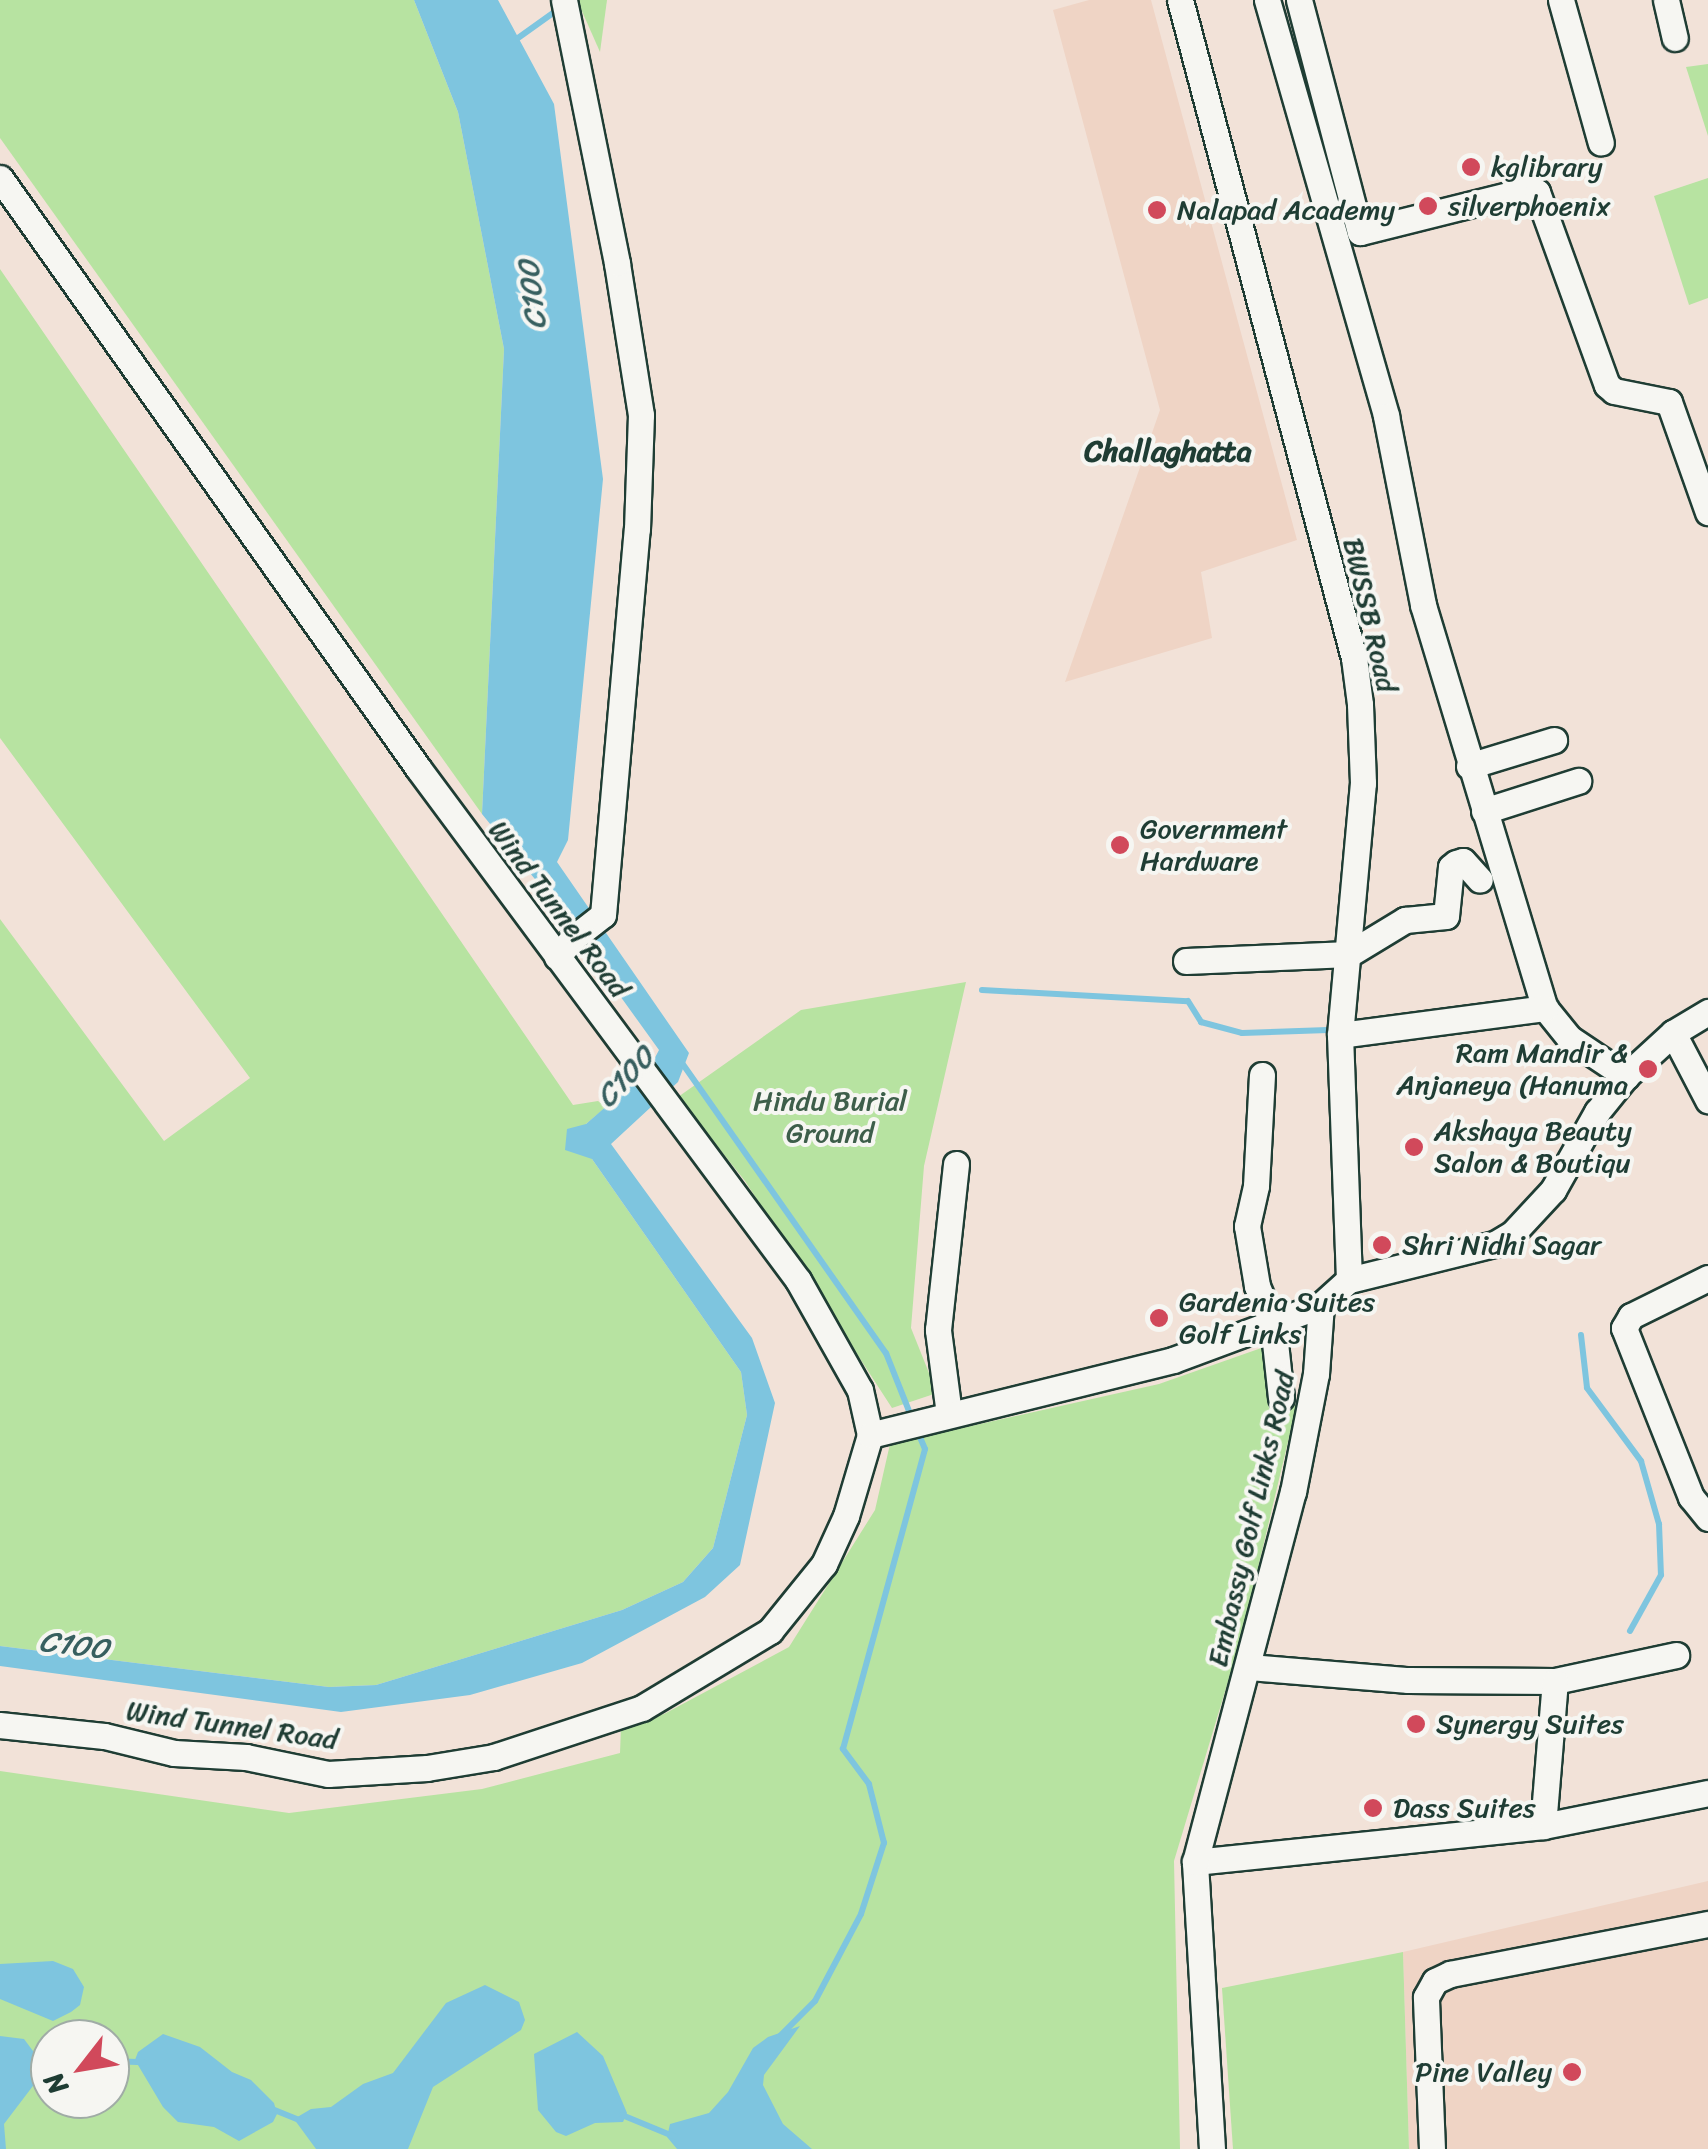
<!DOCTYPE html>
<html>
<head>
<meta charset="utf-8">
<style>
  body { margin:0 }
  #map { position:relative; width:1708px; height:2149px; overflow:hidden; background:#f2e2d8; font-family:Sriracha,sans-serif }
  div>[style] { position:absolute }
  .built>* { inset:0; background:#efd4c5 }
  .green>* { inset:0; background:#b7e3a1 }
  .water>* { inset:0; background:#7ec5df }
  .stream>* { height:6px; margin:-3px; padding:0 3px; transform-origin:3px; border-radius:3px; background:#7ec5df }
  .roads { filter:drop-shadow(2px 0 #1f3d34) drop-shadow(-2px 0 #1f3d34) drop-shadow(0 2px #1f3d34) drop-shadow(0 -2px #1f3d34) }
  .minor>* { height:25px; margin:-12.5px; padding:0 12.5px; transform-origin:12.5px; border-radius:12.5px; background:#f6f6f2 }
  .dots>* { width:28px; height:28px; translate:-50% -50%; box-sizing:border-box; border:5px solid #f6f6f2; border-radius:50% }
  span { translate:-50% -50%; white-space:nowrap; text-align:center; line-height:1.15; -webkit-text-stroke:8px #f6f6f2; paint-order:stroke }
  .poi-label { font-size:28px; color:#1f3d34 }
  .left { translate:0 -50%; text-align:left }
  .right { translate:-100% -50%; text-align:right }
  .street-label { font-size:28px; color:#1f3d34 }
  .park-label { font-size:28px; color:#3d5e4a }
  .water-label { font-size:30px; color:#375f5f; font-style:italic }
  .neighbourhood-label { font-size:30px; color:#1f3d34; font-weight:700 }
  .north { position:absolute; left:30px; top:2019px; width:100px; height:100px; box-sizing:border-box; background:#f6f6f2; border:2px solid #a0aca6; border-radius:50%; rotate:239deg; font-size:28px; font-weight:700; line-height:40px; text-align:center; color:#1f3d34 }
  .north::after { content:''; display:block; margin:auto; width:35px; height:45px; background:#d1495b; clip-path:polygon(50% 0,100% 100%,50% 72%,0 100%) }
</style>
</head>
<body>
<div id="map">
  <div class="built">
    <div style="clip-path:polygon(1089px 0,1151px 0,1297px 540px,1201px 572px,1212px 638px,1065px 682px,1160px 410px,1053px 10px)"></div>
    <div style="clip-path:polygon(1708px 1881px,1708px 2149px,1409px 2149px,1403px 1952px)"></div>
  </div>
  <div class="green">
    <div style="clip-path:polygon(0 0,414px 0,458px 112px,504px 349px,482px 814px,0 138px)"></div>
    <div style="clip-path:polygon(577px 0,607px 0,600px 52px)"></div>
    <div style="clip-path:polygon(1708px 64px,1708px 136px,1686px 67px)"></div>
    <div style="clip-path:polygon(1708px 178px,1708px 298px,1689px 305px,1654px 196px)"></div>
    <div style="clip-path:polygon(0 269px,573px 1105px,598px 1101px,606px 1107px,586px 1124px,592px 1159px,741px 1372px,747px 1415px,713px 1548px,683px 1582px,622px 1610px,376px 1685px,329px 1687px,0 1646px,0 919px,164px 1141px,250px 1078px,0 738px)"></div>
    <div style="clip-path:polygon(966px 982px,924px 1166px,911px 1328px,937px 1393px,892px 1408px,745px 1181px,678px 1097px,801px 1010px)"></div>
    <div style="clip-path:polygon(evenodd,1284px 1340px,1296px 1408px,1242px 1635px,1174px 1861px,1180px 2149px,0 2149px,0 1771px,289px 1813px,482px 1789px,620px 1753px,621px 1726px,664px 1714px,789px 1647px,875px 1510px,890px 1444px,1159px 1384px,1284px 1340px,50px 2039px,110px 2039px,110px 2099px,50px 2099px,50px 2039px)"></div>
    <div style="clip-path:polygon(1403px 1952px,1409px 2149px,1233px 2149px,1222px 1988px)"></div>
  </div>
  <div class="water">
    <div style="clip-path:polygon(414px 0,498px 0,554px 104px,603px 479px,568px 840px,557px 862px,689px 1053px,678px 1082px,611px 1144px,752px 1338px,775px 1403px,740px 1565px,705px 1597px,582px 1663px,470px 1695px,341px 1712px,0 1666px,0 1646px,329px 1687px,376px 1685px,622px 1610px,683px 1582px,713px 1548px,747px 1415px,741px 1372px,592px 1159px,565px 1150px,567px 1129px,586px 1124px,649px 1069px,659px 1050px,543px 889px,482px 814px,504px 349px,458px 112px)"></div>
    <div style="clip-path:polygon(53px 1961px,73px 1969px,84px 1987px,80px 2005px,71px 2012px,53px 2021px,0 1999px,0 1964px)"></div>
    <div style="clip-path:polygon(485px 1985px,519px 2002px,525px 2020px,521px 2030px,433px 2087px,408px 2149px,316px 2149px,294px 2119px,311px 2109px,331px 2107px,363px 2084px,393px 2073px,446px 2003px)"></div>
    <div style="clip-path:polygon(800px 2026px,764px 2075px,763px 2085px,783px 2124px,812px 2149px,677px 2149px,667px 2137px,670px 2124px,709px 2113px,728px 2092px,753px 2048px,768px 2037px)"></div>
    <div style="clip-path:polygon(577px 2032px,603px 2056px,627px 2113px,623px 2122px,595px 2123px,566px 2136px,556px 2132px,538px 2110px,534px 2054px)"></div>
    <div style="clip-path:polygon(163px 2034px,200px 2047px,232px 2072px,251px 2080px,274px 2103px,277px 2114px,273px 2122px,239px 2141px,214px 2127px,178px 2122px,163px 2107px,135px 2060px,138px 2052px)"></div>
    <div style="clip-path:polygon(0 2036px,24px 2039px,42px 2063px,42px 2074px,4px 2124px,6px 2149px,0 2149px)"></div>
  </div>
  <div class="stream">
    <div style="left:518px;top:38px;width:52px;rotate:-35.5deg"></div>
    <div style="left:982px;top:990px;width:206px;rotate:3.1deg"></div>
    <div style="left:1188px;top:1001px;width:25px;rotate:58deg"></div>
    <div style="left:1201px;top:1022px;width:42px;rotate:15deg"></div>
    <div style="left:1242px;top:1033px;width:86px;rotate:-2deg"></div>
    <div style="left:682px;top:1063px;width:355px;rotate:54.9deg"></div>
    <div style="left:886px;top:1353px;width:68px;rotate:68.4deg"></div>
    <div style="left:1581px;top:1335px;width:53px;rotate:83.5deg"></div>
    <div style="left:1587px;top:1388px;width:91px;rotate:53.5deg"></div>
    <div style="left:1641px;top:1461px;width:66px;rotate:74.1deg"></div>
    <div style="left:1659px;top:1524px;width:51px;rotate:87.8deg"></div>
    <div style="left:1661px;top:1575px;width:64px;rotate:119deg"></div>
    <div style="left:779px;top:2037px;width:51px;rotate:-45deg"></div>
    <div style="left:815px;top:2001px;width:98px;rotate:-62.1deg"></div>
    <div style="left:861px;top:1914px;width:75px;rotate:-72.1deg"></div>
    <div style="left:884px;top:1843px;width:61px;rotate:-104.3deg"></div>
    <div style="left:869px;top:1784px;width:44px;rotate:-126.6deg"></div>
    <div style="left:843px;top:1749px;width:311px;rotate:-74.7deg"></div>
    <div style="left:925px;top:1449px;width:23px;rotate:-113deg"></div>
    <div style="left:110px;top:2061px;width:34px;rotate:2deg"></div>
    <div style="left:36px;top:2063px;width:14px;rotate:-4deg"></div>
    <div style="left:272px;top:2109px;width:32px;rotate:22deg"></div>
    <div style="left:622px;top:2115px;width:57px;rotate:22.5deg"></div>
  </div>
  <div class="roads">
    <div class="minor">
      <div style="left:1267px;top:0;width:433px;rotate:74deg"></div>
      <div style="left:1386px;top:416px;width:193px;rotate:78.9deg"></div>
      <div style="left:1423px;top:605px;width:421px;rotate:73.2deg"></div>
      <div style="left:1545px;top:1008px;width:38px;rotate:51deg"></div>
      <div style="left:1569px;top:1038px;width:69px;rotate:33.7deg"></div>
      <div style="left:1299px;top:0;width:240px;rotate:75.3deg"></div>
      <div style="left:1360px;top:232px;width:177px;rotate:-14deg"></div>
      <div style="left:1532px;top:189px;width:6px;rotate:31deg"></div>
      <div style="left:1537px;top:192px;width:205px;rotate:70.1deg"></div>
      <div style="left:1607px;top:385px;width:9px;rotate:41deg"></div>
      <div style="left:1614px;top:391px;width:56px;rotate:11.3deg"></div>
      <div style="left:1669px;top:402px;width:117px;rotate:70.5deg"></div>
      <div style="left:1561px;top:0;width:148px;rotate:74.4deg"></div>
      <div style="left:1666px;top:0;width:39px;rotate:77deg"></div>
      <div style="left:0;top:178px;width:723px;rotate:54.68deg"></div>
      <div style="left:418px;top:768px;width:638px;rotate:53.42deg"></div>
      <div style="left:798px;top:1280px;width:126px;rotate:60.6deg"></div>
      <div style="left:860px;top:1390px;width:46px;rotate:77.5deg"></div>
      <div style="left:870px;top:1435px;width:84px;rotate:106.5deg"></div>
      <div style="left:846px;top:1516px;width:53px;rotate:114.6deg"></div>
      <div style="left:824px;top:1564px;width:86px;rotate:128.9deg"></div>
      <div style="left:770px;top:1631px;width:149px;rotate:149deg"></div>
      <div style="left:642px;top:1708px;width:156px;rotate:161.7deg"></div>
      <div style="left:494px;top:1757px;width:68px;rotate:170.7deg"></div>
      <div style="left:427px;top:1768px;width:99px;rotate:176.5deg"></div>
      <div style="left:328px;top:1774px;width:84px;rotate:-168.3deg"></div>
      <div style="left:246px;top:1757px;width:72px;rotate:-176.8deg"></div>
      <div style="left:174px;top:1753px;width:72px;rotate:-166.3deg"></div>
      <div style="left:104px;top:1736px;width:105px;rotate:-174deg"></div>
      <div style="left:1469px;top:766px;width:89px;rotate:-17deg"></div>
      <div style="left:1484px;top:811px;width:99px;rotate:-17.7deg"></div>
      <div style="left:557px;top:957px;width:23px;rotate:-50deg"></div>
      <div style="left:572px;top:939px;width:39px;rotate:-38deg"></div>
      <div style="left:603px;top:915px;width:387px;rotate:-85deg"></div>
      <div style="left:637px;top:529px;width:114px;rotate:-88deg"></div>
      <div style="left:641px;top:415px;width:154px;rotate:-99deg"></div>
      <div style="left:617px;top:263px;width:268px;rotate:-101.4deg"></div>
      <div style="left:1186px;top:961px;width:163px;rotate:-2.5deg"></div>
      <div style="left:1349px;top:954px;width:66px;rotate:-31.3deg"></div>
      <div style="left:1405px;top:920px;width:41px;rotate:-5.6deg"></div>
      <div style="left:1446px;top:916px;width:49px;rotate:-84.2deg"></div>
      <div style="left:1451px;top:867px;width:6px;rotate:-39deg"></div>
      <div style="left:1456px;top:863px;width:7px;rotate:-16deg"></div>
      <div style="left:1463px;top:861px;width:25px;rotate:48deg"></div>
      <div style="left:1673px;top:1033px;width:76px;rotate:62.4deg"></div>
      <div style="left:1340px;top:1035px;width:207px;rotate:-7.5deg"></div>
      <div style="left:1262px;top:1075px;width:111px;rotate:93.1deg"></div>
      <div style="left:1256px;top:1186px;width:41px;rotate:102.7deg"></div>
      <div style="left:1247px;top:1226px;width:61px;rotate:80.5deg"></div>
      <div style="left:1257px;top:1286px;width:41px;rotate:67.2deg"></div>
      <div style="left:1273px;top:1324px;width:74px;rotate:83.8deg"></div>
      <div style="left:1708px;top:1278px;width:86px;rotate:153.7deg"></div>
      <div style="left:1631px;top:1316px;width:14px;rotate:120deg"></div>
      <div style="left:1624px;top:1328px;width:182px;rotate:68.4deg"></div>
      <div style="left:1691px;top:1497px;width:27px;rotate:51deg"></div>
      <div style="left:1349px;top:1280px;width:150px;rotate:-13.9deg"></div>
      <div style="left:1495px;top:1244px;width:21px;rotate:-31deg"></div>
      <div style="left:1513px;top:1233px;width:59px;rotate:-47.1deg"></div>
      <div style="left:1553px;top:1190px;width:90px;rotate:-60.6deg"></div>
      <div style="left:1597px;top:1112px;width:46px;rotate:-51.1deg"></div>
      <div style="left:1626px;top:1076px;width:64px;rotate:-42.5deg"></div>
      <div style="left:1673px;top:1033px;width:41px;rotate:-31deg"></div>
      <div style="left:949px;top:1414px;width:85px;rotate:-97.5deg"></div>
      <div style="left:938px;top:1330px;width:167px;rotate:-83.8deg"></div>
      <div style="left:870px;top:1435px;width:312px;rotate:-13.9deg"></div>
      <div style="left:1173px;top:1360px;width:158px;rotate:-20.4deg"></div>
      <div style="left:1321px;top:1305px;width:38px;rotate:-42deg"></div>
      <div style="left:1349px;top:1280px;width:245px;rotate:-92.1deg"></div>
      <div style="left:1340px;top:1035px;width:253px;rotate:-84.8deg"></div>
      <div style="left:1363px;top:783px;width:79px;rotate:-92.2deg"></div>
      <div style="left:1360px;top:704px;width:46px;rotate:-97.4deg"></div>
      <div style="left:1354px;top:658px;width:681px;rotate:-104.81deg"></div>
      <div style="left:1249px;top:1667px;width:160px;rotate:4.7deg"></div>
      <div style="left:1408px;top:1680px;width:147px;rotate:0.4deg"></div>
      <div style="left:1555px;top:1681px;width:124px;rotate:-12.1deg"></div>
      <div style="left:1543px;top:1826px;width:145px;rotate:-85.3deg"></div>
      <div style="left:1195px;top:1862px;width:350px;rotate:-5.9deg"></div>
      <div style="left:1543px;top:1826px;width:168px;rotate:-11.3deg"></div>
      <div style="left:1212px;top:2149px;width:288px;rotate:-93.4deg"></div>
      <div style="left:1195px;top:1862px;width:383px;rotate:-75.2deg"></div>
      <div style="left:1293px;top:1492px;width:120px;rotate:-79deg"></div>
      <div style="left:1316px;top:1374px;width:69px;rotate:-85.9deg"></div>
      <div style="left:1432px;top:2149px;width:152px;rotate:-92.3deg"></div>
      <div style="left:1426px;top:1997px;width:18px;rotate:-61deg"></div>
      <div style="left:1435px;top:1981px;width:17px;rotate:-25deg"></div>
      <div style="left:1450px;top:1974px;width:263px;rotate:-11deg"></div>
    </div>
  </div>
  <div class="dots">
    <div style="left:1471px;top:167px;background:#d1495b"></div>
    <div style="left:1428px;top:206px;background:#d1495b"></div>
    <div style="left:1157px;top:210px;background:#d1495b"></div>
    <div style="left:1120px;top:845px;background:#d1495b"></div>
    <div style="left:1648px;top:1069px;background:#d1495b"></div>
    <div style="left:1414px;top:1147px;background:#d1495b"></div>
    <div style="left:1382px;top:1245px;background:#d1495b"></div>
    <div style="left:1159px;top:1318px;background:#d1495b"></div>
    <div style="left:1416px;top:1724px;background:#d1495b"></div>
    <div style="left:1373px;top:1808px;background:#d1495b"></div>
    <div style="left:1572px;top:2072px;background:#d1495b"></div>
  </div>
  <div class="poi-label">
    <span class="left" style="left:1491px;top:167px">kglibrary</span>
    <span class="left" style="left:1448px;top:206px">silverphoenix</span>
    <span class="left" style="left:1177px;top:210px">Nalapad Academy</span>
    <span class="left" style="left:1140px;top:845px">Government<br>Hardware</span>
    <span class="right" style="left:1628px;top:1069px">Ram Mandir &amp;<br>Anjaneya (Hanuma</span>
    <span class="left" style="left:1434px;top:1147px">Akshaya Beauty<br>Salon &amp; Boutiqu</span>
    <span class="left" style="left:1402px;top:1245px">Shri Nidhi Sagar</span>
    <span class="left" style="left:1179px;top:1318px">Gardenia Suites<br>Golf Links</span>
    <span class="left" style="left:1436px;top:1724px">Synergy Suites</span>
    <span class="left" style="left:1393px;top:1808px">Dass Suites</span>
    <span class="right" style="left:1552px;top:2072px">Pine Valley</span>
  </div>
  <div class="street-label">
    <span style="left:1370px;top:615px;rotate:77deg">BWSSB Road</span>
    <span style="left:559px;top:909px;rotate:53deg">Wind Tunnel Road</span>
    <span style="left:1251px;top:1519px;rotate:-77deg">Embassy Golf Links Road</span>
    <span style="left:232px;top:1725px;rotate:8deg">Wind Tunnel Road</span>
  </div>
  <div class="park-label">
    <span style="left:830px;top:1117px">Hindu Burial<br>Ground</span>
  </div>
  <div class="water-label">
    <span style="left:532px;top:295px;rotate:-97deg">C100</span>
    <span style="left:625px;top:1077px;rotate:-47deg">C100</span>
    <span style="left:74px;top:1645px;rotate:7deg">C100</span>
  </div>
  <div class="neighbourhood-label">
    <span style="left:1168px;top:451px">Challaghatta</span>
  </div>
  <div class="north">N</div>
</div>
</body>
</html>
